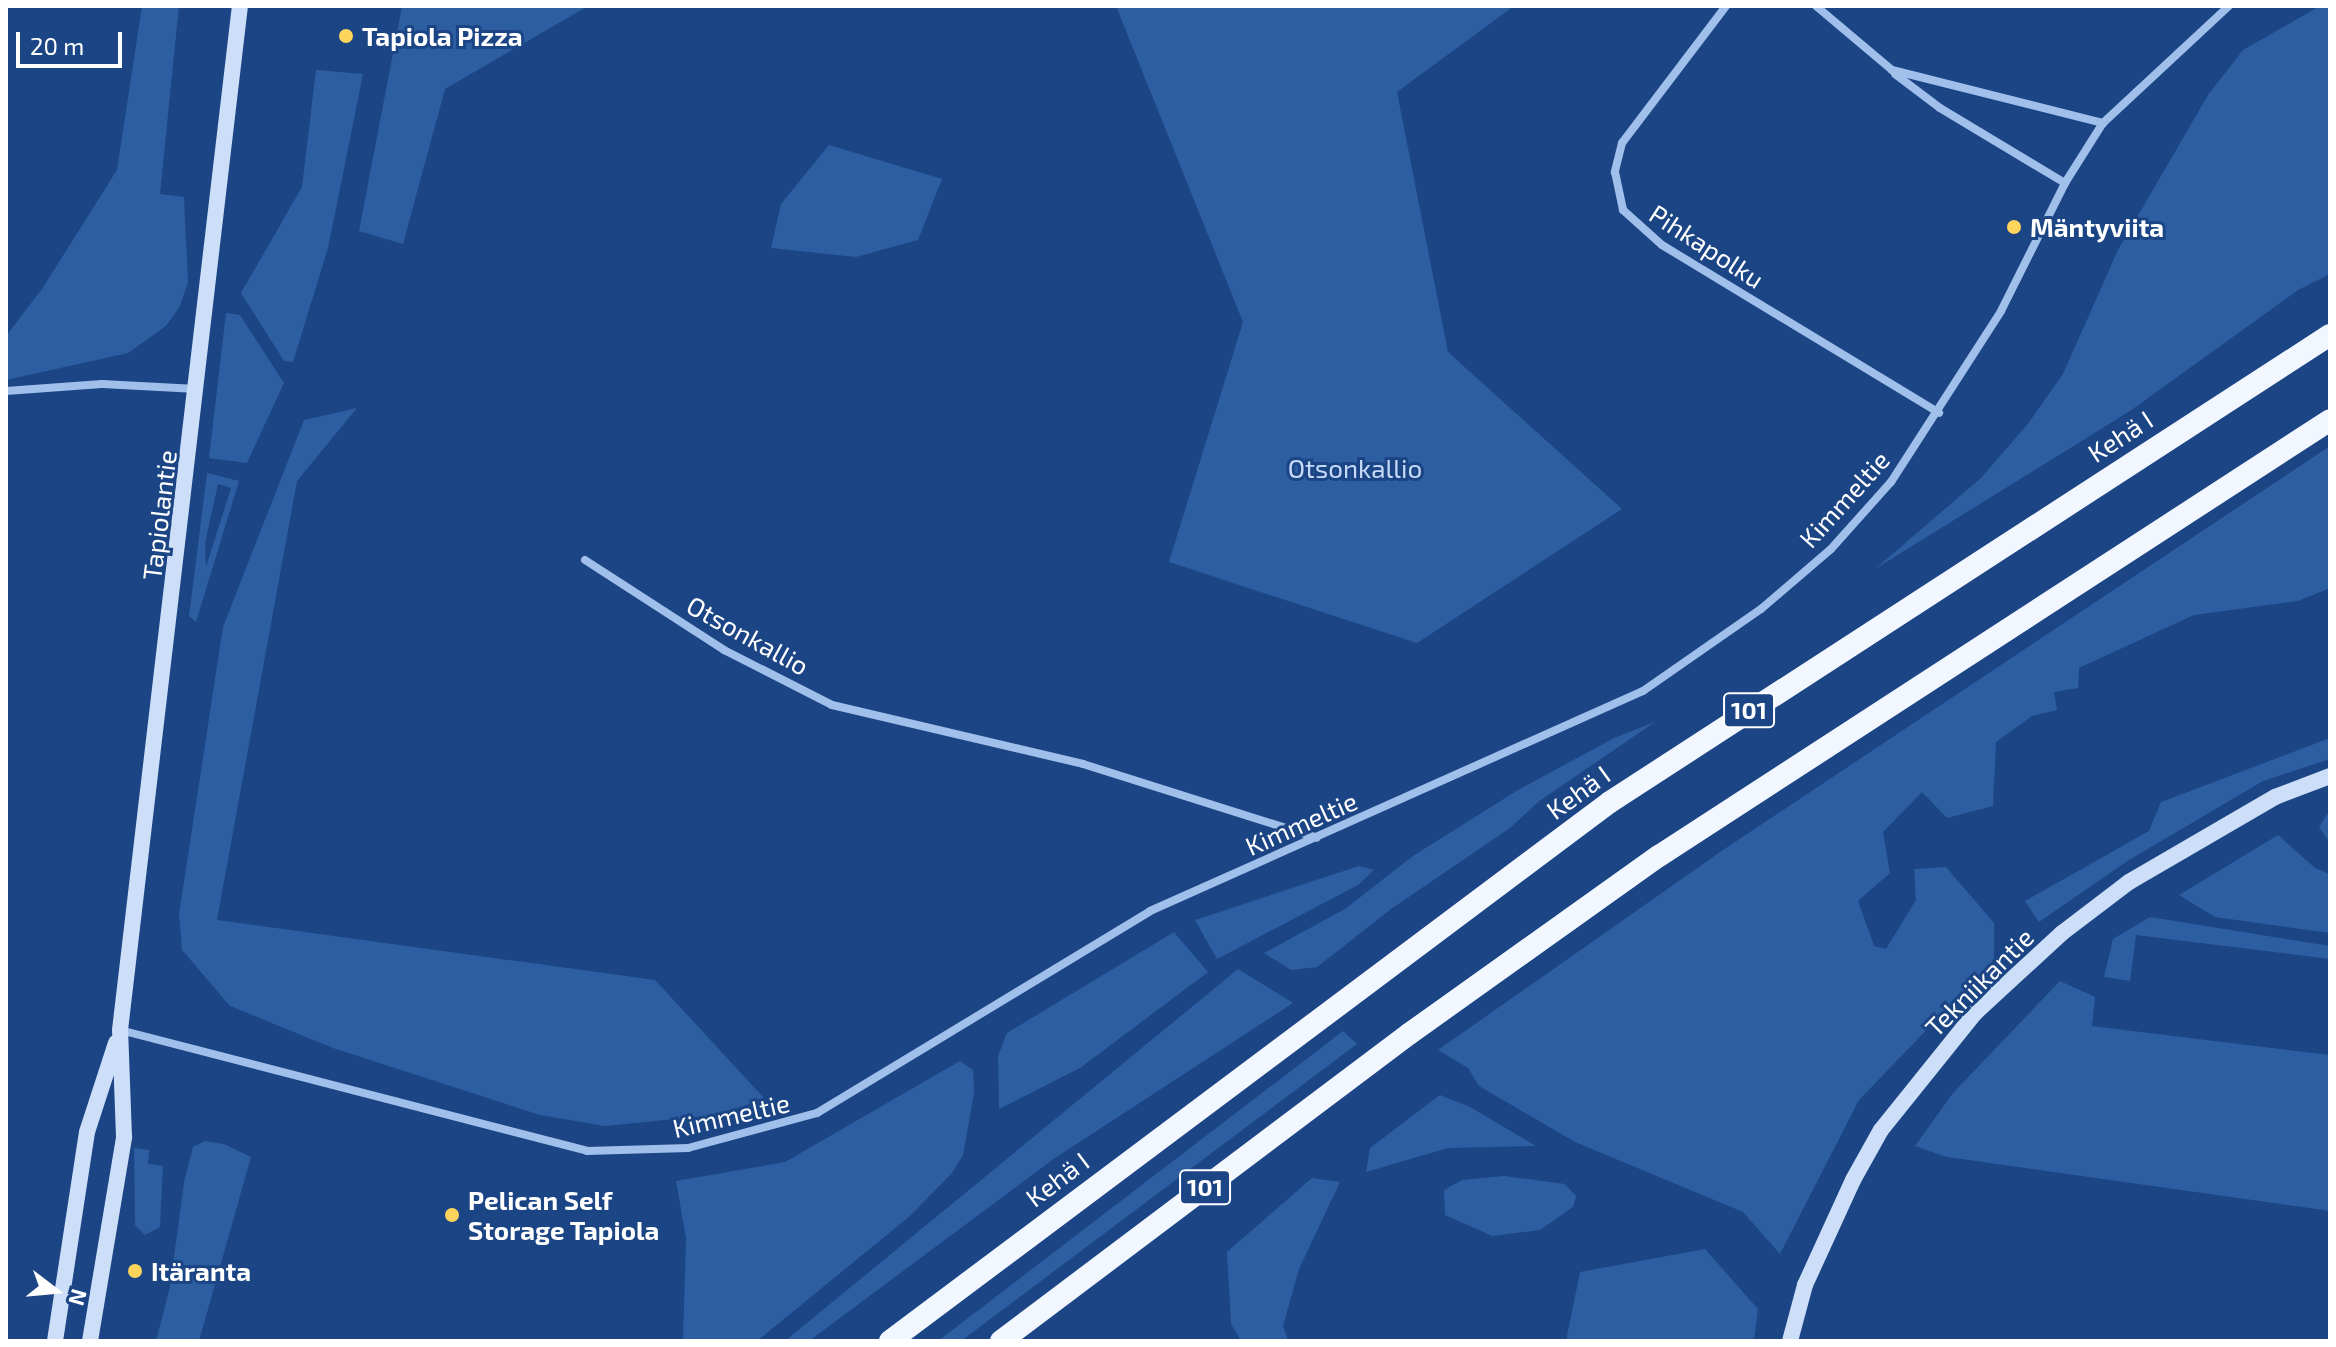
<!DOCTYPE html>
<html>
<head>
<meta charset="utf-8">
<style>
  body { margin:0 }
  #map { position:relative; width:2336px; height:1347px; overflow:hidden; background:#1b4584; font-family:"Exo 2",sans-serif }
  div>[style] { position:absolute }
  .green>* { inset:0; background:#2e5ea2 }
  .minor>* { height:8px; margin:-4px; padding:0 4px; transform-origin:4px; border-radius:4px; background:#a0bfeb }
  .secondary>* { height:16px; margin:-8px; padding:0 8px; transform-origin:8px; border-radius:8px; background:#ccdef8 }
  .trunk>* { height:22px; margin:-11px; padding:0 11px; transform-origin:11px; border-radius:11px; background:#f2f6ff }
  .dots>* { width:22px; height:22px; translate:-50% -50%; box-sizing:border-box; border:4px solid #1b4584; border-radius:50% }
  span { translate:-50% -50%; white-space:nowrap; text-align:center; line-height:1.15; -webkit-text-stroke:6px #1b4584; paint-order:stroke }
  .shield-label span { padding:2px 6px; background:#1b4584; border:2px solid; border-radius:6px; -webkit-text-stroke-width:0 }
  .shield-label { font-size:24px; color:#fff; font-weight:700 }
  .poi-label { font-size:26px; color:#fff; font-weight:700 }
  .left { translate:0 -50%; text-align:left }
  .street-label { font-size:26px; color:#fff }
  .park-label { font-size:26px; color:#c5daf8 }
  .frame { position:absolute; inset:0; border:8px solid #fff; pointer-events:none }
  .north { position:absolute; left:16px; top:1251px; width:80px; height:80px; -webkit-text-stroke:6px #1b4584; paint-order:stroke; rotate:106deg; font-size:22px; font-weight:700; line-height:32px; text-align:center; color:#fff }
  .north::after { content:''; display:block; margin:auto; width:28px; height:36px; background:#fff; clip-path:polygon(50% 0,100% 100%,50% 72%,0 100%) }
  .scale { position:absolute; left:16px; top:32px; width:106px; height:36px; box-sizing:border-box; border:4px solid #fff; border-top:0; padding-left:10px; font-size:24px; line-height:28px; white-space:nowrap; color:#fff; -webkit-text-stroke:6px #1b4584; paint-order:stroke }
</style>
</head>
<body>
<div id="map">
  <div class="green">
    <div style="clip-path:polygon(142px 6px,179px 6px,160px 194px,184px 197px,188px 282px,180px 306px,166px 326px,128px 353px,6px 380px,6px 336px,42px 289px,117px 170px)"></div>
    <div style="clip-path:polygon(402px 6px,588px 6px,445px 89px,403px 244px,359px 231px)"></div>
    <div style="clip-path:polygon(1116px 6px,1514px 6px,1397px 92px,1448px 352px,1622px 509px,1417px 643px,1169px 562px,1243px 322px)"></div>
    <div style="clip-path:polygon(2320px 6px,2330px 6px,2330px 274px,2298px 290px,2130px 411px,1875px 569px,1981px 478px,2027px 425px,2063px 374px,2118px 250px,2208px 95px,2243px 50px)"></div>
    <div style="clip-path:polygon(316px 70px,363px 74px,328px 248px,293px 362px,284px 361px,241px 293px,302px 187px)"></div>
    <div style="clip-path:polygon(829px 145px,942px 179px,918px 240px,856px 257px,771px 248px,781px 204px)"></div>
    <div style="clip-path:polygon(226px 313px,240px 315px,284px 383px,247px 463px,209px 458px)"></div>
    <div style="clip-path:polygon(357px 408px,297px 481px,217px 920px,655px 980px,765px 1099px,715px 1115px,605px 1126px,540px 1115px,333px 1048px,230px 1006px,182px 950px,179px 914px,223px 627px,304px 420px)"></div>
    <div style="clip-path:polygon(2330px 446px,2330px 588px,2298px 601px,2194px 615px,2079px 668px,2078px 688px,2054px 692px,2057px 710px,2032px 716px,1996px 742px,1993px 806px,1947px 818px,1922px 792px,1883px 832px,1890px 873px,1858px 901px,1874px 946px,1886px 949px,1916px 900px,1914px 869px,1946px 867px,1994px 923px,1994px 960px,1859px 1100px,1780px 1254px,1743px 1212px,1575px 1142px,1479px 1086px,1468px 1068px,1438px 1050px,1723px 850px)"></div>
    <div style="clip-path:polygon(evenodd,207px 473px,239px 481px,196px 622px,189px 616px,207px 473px,218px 484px,231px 488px,206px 567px,205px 543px,218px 484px)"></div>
    <div style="clip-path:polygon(1655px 722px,1538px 802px,1510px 828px,1391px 909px,1317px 967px,1291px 970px,1264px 953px,1345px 909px,1413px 856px,1518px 790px,1614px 738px)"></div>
    <div style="clip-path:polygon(2330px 738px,2330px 759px,2263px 781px,2129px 860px,2039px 922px,2025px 901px,2149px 831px,2161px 802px)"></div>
    <div style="clip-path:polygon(2330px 810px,2330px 843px,2319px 827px)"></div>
    <div style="clip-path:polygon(2278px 835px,2315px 868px,2330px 874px,2330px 933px,2215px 917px,2179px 895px)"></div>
    <div style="clip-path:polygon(1359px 866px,1374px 870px,1358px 885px,1217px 959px,1195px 920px)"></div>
    <div style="clip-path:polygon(2150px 917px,2330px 946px,2330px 959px,2136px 935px,2130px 981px,2104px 977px,2113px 939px)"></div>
    <div style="clip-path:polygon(1174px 932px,1208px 972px,1080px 1068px,999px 1109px,998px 1056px,1007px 1033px)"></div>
    <div style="clip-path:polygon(1238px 969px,1293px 1003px,1055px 1158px,809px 1341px,785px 1341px)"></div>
    <div style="clip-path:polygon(2060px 981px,2095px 997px,2092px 1026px,2330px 1055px,2330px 1211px,1947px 1157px,1915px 1146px,1953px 1093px)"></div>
    <div style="clip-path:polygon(1343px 1031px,1357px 1044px,961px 1341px,938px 1341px)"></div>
    <div style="clip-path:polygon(960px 1061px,973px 1070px,974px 1093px,963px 1155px,952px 1173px,910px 1216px,757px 1341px,683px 1341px,686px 1238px,676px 1181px,785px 1162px)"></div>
    <div style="clip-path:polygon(1440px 1095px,1470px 1107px,1536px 1146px,1448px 1148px,1366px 1172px,1370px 1148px)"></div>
    <div style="clip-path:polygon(205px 1141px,224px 1144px,251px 1157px,199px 1341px,156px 1341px,170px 1287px,184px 1182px,193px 1147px)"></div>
    <div style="clip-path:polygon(134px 1148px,149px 1150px,148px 1164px,163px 1166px,160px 1227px,145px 1235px,135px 1225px)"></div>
    <div style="clip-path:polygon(1504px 1176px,1565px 1184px,1576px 1196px,1573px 1207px,1540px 1230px,1492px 1236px,1445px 1215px,1444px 1190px,1462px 1180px)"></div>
    <div style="clip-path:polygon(1312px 1178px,1340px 1182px,1299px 1269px,1283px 1326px,1288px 1341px,1241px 1341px,1231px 1324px,1227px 1252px)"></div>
    <div style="clip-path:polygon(1705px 1249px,1758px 1309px,1754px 1340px,1566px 1341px,1580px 1272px)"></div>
  </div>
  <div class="minor">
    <div style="left:1726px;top:6px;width:172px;rotate:127.2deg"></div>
    <div style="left:1622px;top:143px;width:30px;rotate:104deg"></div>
    <div style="left:1615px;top:172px;width:39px;rotate:78deg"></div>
    <div style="left:1623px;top:210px;width:52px;rotate:41.9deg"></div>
    <div style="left:1662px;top:245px;width:324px;rotate:31.2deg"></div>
    <div style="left:1816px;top:6px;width:99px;rotate:40.1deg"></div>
    <div style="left:1892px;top:70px;width:218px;rotate:14.1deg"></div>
    <div style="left:1895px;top:74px;width:56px;rotate:37.1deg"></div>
    <div style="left:1940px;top:108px;width:146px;rotate:31deg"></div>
    <div style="left:6px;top:391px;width:96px;rotate:-4.2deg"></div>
    <div style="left:102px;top:384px;width:95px;rotate:3deg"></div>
    <div style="left:585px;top:560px;width:166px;rotate:32.9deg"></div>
    <div style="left:724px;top:650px;width:121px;rotate:27deg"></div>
    <div style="left:832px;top:705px;width:258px;rotate:13.2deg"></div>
    <div style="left:1083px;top:764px;width:245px;rotate:17.5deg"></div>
    <div style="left:120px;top:1030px;width:482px;rotate:14.5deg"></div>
    <div style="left:587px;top:1151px;width:101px;rotate:-1.7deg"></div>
    <div style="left:688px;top:1148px;width:134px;rotate:-15.2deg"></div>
    <div style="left:817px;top:1113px;width:389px;rotate:-31.2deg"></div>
    <div style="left:1150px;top:911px;width:540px;rotate:-24.05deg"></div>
    <div style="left:1643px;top:691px;width:144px;rotate:-34.8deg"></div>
    <div style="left:1761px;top:609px;width:92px;rotate:-40.6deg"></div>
    <div style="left:1831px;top:549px;width:90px;rotate:-48.2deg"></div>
    <div style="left:1891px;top:482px;width:203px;rotate:-57.2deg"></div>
    <div style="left:2001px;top:311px;width:143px;rotate:-63.4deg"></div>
    <div style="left:2065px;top:183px;width:71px;rotate:-57.7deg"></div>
    <div style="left:2103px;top:123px;width:172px;rotate:-42.9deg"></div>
  </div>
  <div class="secondary">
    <div style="left:55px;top:1341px;width:211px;rotate:-81.3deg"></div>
    <div style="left:87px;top:1132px;width:94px;rotate:-72deg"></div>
    <div style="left:90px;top:1341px;width:207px;rotate:-80.5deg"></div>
    <div style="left:124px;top:1137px;width:107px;rotate:-92.1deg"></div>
    <div style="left:120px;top:1030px;width:1031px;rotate:-83.32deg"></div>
    <div style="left:1790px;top:1341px;width:58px;rotate:-75deg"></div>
    <div style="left:1805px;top:1285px;width:115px;rotate:-65.4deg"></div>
    <div style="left:1853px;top:1180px;width:57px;rotate:-60.8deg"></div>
    <div style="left:1881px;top:1130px;width:150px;rotate:-51.2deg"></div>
    <div style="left:1975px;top:1013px;width:118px;rotate:-42.6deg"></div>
    <div style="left:2062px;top:933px;width:84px;rotate:-37.3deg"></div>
    <div style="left:2129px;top:882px;width:169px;rotate:-30.2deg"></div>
    <div style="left:2275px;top:797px;width:59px;rotate:-20.9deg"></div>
  </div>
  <div class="trunk">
    <div style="left:890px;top:1341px;width:899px;rotate:-36.82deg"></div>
    <div style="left:1610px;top:802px;width:858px;rotate:-32.97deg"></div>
    <div style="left:1001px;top:1341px;width:511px;rotate:-36.96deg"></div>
    <div style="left:1409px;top:1034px;width:307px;rotate:-35.5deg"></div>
    <div style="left:1659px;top:856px;width:800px;rotate:-33.01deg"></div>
  </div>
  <div class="dots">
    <div style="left:346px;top:36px;background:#fdd45c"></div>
    <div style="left:2014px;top:227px;background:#fdd45c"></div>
    <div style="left:452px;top:1215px;background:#fdd45c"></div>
    <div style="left:135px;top:1271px;background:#fdd45c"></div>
  </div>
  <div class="shield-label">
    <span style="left:1749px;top:710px">101</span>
    <span style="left:1205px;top:1187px">101</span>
  </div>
  <div class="poi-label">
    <span class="left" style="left:362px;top:36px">Tapiola Pizza</span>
    <span class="left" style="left:2030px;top:227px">Mäntyviita</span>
    <span class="left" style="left:468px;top:1215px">Pelican Self<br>Storage Tapiola</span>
    <span class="left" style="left:151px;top:1271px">Itäranta</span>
  </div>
  <div class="street-label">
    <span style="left:1707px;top:246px;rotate:33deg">Pihkapolku</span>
    <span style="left:2120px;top:436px;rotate:-33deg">Kehä I</span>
    <span style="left:1844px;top:499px;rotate:-48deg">Kimmeltie</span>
    <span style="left:159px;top:515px;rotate:-83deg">Tapiolantie</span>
    <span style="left:748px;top:635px;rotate:29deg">Otsonkallio</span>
    <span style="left:1578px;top:792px;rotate:-36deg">Kehä I</span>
    <span style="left:1301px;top:823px;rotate:-24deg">Kimmeltie</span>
    <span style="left:1979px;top:982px;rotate:-45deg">Tekniikantie</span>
    <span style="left:731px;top:1115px;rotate:-13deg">Kimmeltie</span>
    <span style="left:1057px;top:1179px;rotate:-37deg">Kehä I</span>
  </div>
  <div class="park-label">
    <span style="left:1355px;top:468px">Otsonkallio</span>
  </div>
  <div class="frame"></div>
  <div class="north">N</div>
  <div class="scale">20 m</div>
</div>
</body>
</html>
